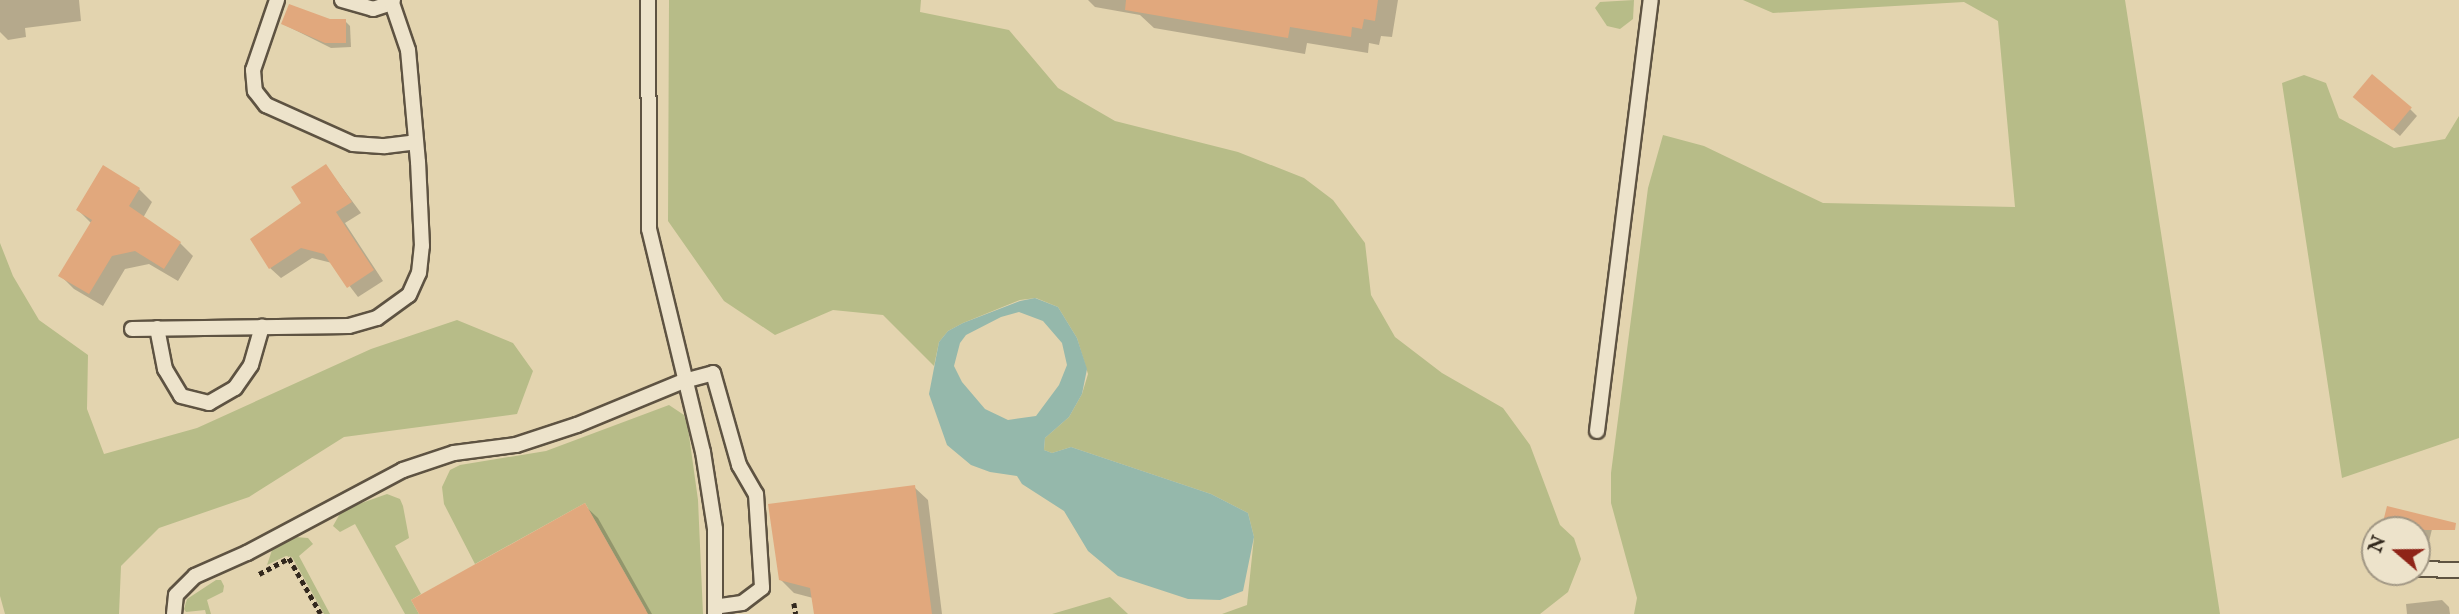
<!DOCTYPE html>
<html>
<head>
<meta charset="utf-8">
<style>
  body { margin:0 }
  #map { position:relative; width:2459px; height:614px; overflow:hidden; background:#e3d4af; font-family:"IM FELL English",serif }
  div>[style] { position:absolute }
  .green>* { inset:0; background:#b7bc88 }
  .water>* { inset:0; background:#95b8ab }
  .shadow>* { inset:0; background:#0003 }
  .building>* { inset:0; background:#e1a87d; transform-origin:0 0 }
  .path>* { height:4.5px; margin-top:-2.25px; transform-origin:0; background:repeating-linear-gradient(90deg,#32281d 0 5px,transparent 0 8.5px) }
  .roads { filter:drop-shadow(2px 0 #5e5342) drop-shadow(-2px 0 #5e5342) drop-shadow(0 2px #5e5342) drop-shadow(0 -2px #5e5342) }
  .service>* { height:14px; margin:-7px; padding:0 7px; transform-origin:7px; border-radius:7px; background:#ede3cb }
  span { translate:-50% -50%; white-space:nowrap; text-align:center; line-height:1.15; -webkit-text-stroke:5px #ede3cb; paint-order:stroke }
  .north { position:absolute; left:2361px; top:516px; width:70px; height:70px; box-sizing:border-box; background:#ede3cb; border:2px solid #a29885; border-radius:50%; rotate:290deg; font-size:19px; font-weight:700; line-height:28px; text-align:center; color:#32281d }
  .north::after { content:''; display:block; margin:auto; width:24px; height:32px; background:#8f2418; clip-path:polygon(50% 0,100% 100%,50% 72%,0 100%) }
</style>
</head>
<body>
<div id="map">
  <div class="green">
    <div style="clip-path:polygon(669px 0,921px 0,920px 12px,1009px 30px,1058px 88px,1115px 121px,1238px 152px,1304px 178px,1333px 200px,1365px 243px,1371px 295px,1395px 337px,1442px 373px,1503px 408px,1530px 445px,1560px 525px,1574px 538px,1581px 559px,1568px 592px,1540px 614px,1222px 614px,1247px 605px,1254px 537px,1248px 513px,1211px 494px,1071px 447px,1052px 453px,1044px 450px,1045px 438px,1069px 417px,1082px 394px,1088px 374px,1077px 338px,1058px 307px,1036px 298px,1020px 300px,963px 323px,948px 331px,939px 342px,934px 366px,883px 315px,833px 310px,775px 335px,724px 301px,668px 221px)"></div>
    <div style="clip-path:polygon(1634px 0,1633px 19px,1620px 29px,1607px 26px,1595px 8px,1600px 2px)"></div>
    <div style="clip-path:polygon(1743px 0,2125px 0,2220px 614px,1634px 614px,1637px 598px,1611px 503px,1611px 473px,1648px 188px,1663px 135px,1704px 146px,1823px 203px,2015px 207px,1998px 21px,1964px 2px,1773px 13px)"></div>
    <div style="clip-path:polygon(2304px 75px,2326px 83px,2339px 118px,2394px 148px,2445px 139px,2459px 116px,2459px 438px,2342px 478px,2282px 83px)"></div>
    <div style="clip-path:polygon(0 243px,13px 276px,39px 320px,88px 355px,87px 409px,104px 454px,197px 428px,371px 349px,457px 320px,513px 343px,533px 371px,517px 414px,344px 437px,249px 497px,159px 528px,121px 566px,119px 614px,5px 614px,0 596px)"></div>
    <div style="clip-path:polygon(669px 405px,684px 415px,688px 428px,698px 500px,703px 614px,639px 614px,646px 610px,585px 503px,475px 564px,444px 504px,442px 487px,450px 470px,460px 465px,546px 451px)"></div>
    <div style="clip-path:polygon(387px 494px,400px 499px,403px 506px,409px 538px,395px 546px,421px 594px,411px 600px,419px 614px,405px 614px,355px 524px,340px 532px,333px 526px,342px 510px)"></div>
    <div style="clip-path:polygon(295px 537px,308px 538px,313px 544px,299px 556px,330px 614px,324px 614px,292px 557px,286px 556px,267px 565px,272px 550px)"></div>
    <div style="clip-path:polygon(216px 580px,221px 580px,224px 586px,223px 592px,207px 600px,211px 614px,206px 614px,205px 610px,186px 612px,184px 609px,187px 599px)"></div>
    <div style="clip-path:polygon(1110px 597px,1128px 614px,1052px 614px)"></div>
  </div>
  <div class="water">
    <div style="clip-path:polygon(evenodd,1035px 298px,1058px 307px,1077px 338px,1087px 369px,1082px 394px,1069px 417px,1045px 438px,1044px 450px,1052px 453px,1071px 447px,1211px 494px,1248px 513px,1254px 537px,1243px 591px,1220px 600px,1188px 599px,1118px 576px,1088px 551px,1064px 511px,1022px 484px,1017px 476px,990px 472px,971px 465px,947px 445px,929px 394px,939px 342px,948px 331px,963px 323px,1020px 301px,1035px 298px,1019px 312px,1043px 321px,1062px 343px,1067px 365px,1059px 385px,1036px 416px,1008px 420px,985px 409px,962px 382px,954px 366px,960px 343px,966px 335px,1001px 317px,1019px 312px)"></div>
  </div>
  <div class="shadow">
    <div style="clip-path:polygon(0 0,79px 0,81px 21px,25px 28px,26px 37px,8px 40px,0 32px)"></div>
    <div style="clip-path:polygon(1088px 0,1398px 0,1392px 37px,1381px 36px,1379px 45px,1369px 43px,1368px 53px,1307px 43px,1305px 54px,1154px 28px,1140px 15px,1095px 7px)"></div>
    <div style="clip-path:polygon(345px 21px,350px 26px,351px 47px,331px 48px,283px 24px)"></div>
    <div style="clip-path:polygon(2362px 103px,2410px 109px,2417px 116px,2400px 136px)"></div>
    <div style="clip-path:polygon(326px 166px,361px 213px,345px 223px,383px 281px,358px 297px,332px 263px,312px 258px,281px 278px,270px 268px)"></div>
    <div style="clip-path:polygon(139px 189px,152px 202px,143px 218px,180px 243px,193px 256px,178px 281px,149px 264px,125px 269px,103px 306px,74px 289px,61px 276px,92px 224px,78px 210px)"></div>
    <div style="clip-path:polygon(914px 487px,928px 500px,942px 614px,816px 614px,813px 598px,794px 593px,780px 579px)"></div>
    <div style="clip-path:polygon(584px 505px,598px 518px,652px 614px,421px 614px)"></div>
    <div style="clip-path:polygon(2433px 525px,2426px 554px,2417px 552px,2417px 530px,2383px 530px)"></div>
    <div style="clip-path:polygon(2442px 600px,2449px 607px,2450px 614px,2407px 614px,2406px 604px)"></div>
  </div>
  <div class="building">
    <div style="clip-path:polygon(1126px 0,1378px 0,1375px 21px,1364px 19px,1362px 29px,1352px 27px,1351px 37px,1290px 27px,1288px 38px,1125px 10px)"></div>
    <div style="clip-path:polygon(289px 4px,330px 19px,346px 19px,346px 43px,325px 43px,281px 24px)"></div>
    <div style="left:2372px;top:74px;width:52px;height:30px;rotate:40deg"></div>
    <div style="clip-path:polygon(326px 164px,352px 202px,336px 212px,374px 270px,347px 288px,324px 254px,301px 248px,269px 269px,250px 239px,301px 203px,291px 187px)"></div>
    <div style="clip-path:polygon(103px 165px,140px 188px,129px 206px,181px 242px,164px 269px,135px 251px,112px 256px,89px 294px,58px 276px,92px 220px,76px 210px)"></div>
    <div style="clip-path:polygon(915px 485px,932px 614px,814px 614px,810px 588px,779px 580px,768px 504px)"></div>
    <div style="clip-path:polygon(585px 503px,648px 614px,419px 614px,411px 600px)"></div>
    <div style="clip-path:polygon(2387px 506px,2456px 523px,2455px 530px,2381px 530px)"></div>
  </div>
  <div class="path">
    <div style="left:259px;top:574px;width:34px;rotate:-28deg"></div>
    <div style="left:289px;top:558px;width:64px;rotate:60.3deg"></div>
    <div style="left:794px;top:603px;width:11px;rotate:80deg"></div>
  </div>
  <div class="roads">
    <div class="service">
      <div style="left:277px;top:0;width:74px;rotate:108.9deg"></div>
      <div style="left:253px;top:70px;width:21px;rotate:85deg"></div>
      <div style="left:255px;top:91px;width:18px;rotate:52deg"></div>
      <div style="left:266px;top:105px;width:95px;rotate:24.1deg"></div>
      <div style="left:353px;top:144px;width:32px;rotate:4deg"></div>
      <div style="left:385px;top:146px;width:31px;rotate:-7deg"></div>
      <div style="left:342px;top:0;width:32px;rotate:16deg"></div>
      <div style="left:373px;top:9px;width:20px;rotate:-18deg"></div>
      <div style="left:392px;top:3px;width:3px;rotate:-72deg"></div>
      <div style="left:648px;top:0;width:229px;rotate:89.7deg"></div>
      <div style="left:649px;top:229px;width:229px;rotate:76.4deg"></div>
      <div style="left:703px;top:452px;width:78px;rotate:81.1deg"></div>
      <div style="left:715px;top:529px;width:85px;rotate:90deg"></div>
      <div style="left:157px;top:328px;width:42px;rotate:79deg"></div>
      <div style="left:165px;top:369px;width:31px;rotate:59deg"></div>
      <div style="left:181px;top:396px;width:29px;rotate:14deg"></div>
      <div style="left:209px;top:403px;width:30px;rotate:-30deg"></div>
      <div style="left:235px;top:388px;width:28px;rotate:-55deg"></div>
      <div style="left:251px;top:365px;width:40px;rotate:-74deg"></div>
      <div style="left:132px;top:329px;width:217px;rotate:-0.8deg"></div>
      <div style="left:349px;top:326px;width:29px;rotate:-16deg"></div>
      <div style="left:377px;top:318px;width:39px;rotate:-36deg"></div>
      <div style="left:409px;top:295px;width:24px;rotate:-66deg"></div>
      <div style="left:419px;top:273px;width:27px;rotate:-84deg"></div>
      <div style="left:422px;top:246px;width:84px;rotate:-92.7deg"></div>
      <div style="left:418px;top:162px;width:112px;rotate:-95.1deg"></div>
      <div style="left:408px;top:50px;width:50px;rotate:-108.8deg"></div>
      <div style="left:1597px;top:431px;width:434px;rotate:-82.9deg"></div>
      <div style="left:2417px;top:569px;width:42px;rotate:1.4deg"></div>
      <div style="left:174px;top:614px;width:19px;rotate:-84deg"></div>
      <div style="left:176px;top:595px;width:27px;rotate:-45deg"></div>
      <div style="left:195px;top:576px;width:57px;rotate:-23.9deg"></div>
      <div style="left:247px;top:553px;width:177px;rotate:-28deg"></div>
      <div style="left:403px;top:470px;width:54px;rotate:-18.4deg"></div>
      <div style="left:454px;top:453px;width:63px;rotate:-7.4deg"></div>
      <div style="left:516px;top:445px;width:64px;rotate:-18.2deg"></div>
      <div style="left:577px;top:425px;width:116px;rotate:-22.4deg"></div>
      <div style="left:684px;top:381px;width:30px;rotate:-15deg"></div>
      <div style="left:713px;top:373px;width:96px;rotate:74.2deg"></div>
      <div style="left:739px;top:465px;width:34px;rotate:60deg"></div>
      <div style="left:756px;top:494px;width:94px;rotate:86.3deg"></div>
      <div style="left:762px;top:588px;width:25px;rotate:143deg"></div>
      <div style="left:742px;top:603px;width:27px;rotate:172deg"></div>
    </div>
  </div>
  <div class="north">N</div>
</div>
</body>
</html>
